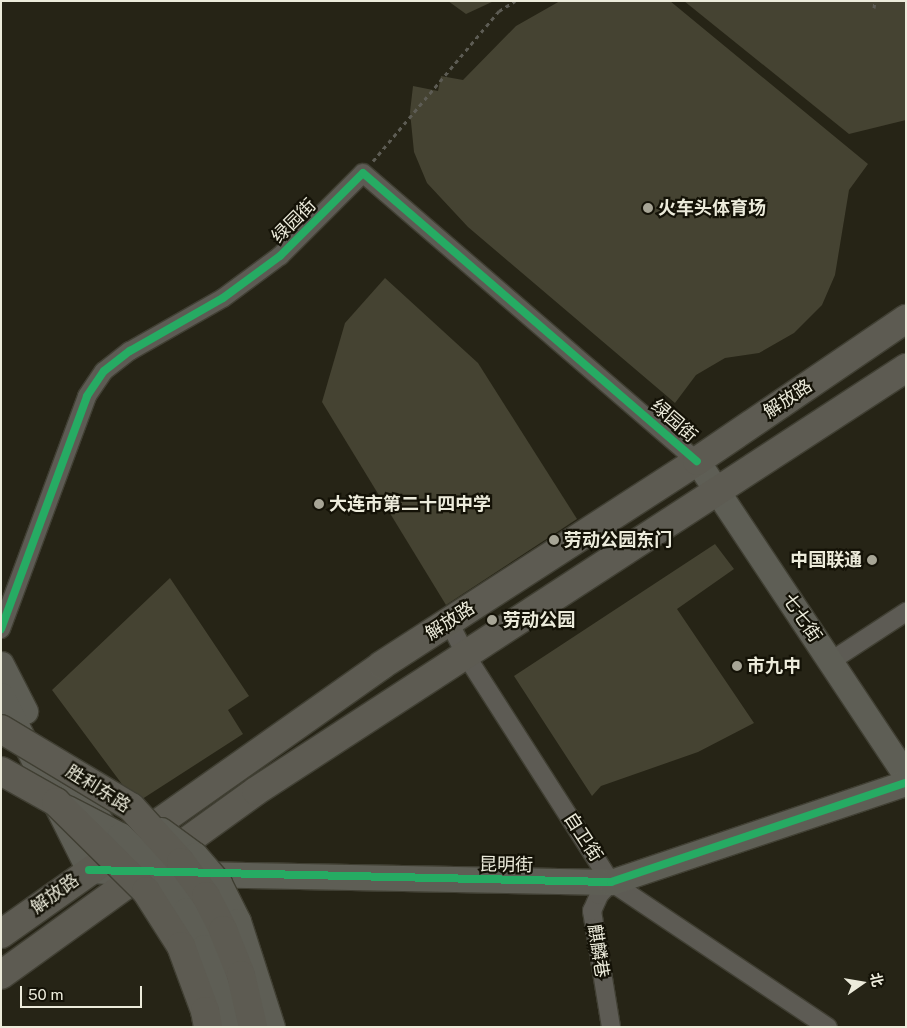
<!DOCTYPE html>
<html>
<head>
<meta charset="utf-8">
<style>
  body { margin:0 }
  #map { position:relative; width:907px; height:1028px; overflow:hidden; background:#262416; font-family:"Public Sans","Noto Sans SC",sans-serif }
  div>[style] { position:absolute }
  .green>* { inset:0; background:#454332 }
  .path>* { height:3px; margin-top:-1.5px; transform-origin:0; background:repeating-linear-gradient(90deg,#5d5c54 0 4px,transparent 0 8px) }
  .roads { filter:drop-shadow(1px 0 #403f33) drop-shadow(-1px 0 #403f33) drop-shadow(0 1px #403f33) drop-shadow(0 -1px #403f33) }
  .street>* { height:18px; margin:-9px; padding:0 9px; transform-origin:9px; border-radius:9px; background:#5d5b54 }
  .secondary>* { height:25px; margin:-12.5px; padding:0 12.5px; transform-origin:12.5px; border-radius:12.5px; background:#5e5e55 }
  .primary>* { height:28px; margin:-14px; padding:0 14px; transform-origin:14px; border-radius:14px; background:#5d5b52 }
  .bridges { filter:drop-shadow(1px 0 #403f33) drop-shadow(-1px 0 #403f33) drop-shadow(0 1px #403f33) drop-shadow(0 -1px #403f33) }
  .secondary-bridge>* { height:25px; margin:-12.5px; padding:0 12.5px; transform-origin:12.5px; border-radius:12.5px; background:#5e5e55 }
  .primary-bridge>* { height:28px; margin:-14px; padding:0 14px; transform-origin:14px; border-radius:14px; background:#5d5b52 }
  .cycleway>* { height:8px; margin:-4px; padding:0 4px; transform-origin:4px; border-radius:4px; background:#26ab63 }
  .dots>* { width:14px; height:14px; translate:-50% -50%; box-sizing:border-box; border:2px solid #141207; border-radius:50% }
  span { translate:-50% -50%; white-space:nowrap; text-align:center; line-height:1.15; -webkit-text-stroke:4.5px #141207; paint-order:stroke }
  .poi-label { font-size:18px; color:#ecebdb; font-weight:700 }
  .left { translate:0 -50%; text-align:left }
  .right { translate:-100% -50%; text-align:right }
  .street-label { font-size:18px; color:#ecebdb }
  .frame { position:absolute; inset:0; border:2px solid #ecebdb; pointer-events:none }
  .north { position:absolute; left:837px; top:958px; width:50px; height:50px; -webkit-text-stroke:4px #141207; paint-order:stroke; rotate:77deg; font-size:14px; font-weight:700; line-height:20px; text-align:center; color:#ecebdb }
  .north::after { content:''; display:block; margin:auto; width:18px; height:22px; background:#ecebdb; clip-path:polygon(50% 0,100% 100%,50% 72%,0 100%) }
  .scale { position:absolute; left:20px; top:986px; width:122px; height:22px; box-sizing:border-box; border:2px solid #ecebdb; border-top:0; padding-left:6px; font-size:15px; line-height:18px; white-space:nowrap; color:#ecebdb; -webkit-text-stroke:4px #141207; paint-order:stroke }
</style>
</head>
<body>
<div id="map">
  <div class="green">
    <div style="clip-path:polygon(448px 1px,494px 1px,466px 14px)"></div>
    <div style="clip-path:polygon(560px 1px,670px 1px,868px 164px,849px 190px,835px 275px,822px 305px,794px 333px,759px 353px,725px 358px,696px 375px,675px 403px,468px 227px,427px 183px,414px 152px,410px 112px,413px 86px,438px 91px,441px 76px,463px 80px,516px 26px)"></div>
    <div style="clip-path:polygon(684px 1px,906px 1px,906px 120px,849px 134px)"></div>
    <div style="clip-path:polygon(385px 278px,478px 363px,577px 519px,446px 605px,322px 402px,345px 323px)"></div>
    <div style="clip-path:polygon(715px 544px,734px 569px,677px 609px,754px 723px,698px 752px,601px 786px,592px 796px,514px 676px)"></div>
    <div style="clip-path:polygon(170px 578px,249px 696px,228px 710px,243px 734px,136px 803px,52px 690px)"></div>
  </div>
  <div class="path">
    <div style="left:874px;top:8px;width:7px;rotate:-82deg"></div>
    <div style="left:373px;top:161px;width:196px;rotate:-50deg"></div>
    <div style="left:499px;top:11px;width:19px;rotate:-32deg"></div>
  </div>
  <div class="roads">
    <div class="street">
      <div style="left:449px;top:622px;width:36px;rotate:63deg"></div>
      <div style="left:465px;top:654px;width:271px;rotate:57.4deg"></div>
      <div style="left:611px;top:882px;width:261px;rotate:33.8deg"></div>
      <div style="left:1px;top:629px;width:248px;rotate:-69.7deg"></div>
      <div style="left:87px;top:396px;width:30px;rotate:-56deg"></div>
      <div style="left:104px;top:371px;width:33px;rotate:-38deg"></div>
      <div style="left:130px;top:351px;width:107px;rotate:-29.7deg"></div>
      <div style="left:223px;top:298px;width:71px;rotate:-36.4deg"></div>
      <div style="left:280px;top:256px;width:117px;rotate:-45deg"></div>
      <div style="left:363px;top:173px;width:441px;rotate:40.8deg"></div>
      <div style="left:831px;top:661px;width:90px;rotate:-33.2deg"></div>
      <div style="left:611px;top:1027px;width:118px;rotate:-99.3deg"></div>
      <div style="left:592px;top:911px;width:17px;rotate:-66deg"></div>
      <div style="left:599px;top:895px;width:18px;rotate:-47deg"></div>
    </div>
    <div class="secondary">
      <div style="left:697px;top:461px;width:377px;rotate:56.4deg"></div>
      <div style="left:1px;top:664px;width:53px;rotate:62.9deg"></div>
      <div style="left:1px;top:695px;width:196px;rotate:63.3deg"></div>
      <div style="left:89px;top:870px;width:22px;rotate:3deg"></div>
      <div style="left:61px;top:765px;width:82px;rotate:55deg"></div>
      <div style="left:194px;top:874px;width:417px;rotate:1.1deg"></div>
      <div style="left:611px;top:882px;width:311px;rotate:-18.6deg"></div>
    </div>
    <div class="primary">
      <div style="left:1px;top:934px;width:466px;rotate:-35.2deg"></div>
      <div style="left:382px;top:665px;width:375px;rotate:-32.9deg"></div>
      <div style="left:697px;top:461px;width:253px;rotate:-34.2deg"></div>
      <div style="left:1px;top:975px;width:314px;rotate:-35.8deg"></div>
      <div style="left:256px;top:791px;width:776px;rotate:-33.05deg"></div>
    </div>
  </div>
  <div class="bridges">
    <div class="secondary-bridge">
      <div style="left:67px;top:808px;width:59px;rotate:27deg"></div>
      <div style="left:120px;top:835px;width:64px;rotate:44.4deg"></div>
      <div style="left:166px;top:880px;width:36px;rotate:56deg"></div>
      <div style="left:186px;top:910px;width:41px;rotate:64.1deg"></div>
      <div style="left:204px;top:947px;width:84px;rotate:72deg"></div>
      <div style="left:161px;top:830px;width:42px;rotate:36.3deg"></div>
      <div style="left:195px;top:855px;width:37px;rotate:49deg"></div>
      <div style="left:219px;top:883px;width:42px;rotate:63.4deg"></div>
      <div style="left:238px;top:921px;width:111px;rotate:72.2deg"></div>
    </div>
    <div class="primary-bridge">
      <div style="left:1px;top:729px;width:152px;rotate:31deg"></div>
      <div style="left:131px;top:807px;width:74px;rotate:47.7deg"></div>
      <div style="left:181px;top:862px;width:42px;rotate:53.7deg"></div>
      <div style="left:206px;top:896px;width:38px;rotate:63deg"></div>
      <div style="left:223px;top:930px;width:48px;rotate:68.2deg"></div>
      <div style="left:241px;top:975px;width:53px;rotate:77deg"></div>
      <div style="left:1px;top:771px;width:63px;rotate:29.4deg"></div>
      <div style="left:56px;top:802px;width:127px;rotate:44.7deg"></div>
      <div style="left:146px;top:891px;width:65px;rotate:57.5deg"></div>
      <div style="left:181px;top:946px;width:69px;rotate:69.7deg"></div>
      <div style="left:205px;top:1011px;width:16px;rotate:79deg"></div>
    </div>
  </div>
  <div class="cycleway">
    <div style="left:1px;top:629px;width:248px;rotate:-69.7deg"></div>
    <div style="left:87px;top:396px;width:30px;rotate:-56deg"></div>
    <div style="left:104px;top:371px;width:33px;rotate:-38deg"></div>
    <div style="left:130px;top:351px;width:107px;rotate:-29.7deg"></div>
    <div style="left:223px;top:298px;width:71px;rotate:-36.4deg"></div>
    <div style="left:280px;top:256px;width:117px;rotate:-45deg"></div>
    <div style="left:363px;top:173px;width:441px;rotate:40.8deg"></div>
    <div style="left:89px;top:870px;width:522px;rotate:1.32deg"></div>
    <div style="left:611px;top:882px;width:311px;rotate:-18.6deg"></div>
  </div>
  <div class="dots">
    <div style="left:648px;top:208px;background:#a7a596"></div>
    <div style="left:319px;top:504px;background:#a7a596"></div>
    <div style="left:554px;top:540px;background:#a7a596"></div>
    <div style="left:872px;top:560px;background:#a7a596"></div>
    <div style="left:492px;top:620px;background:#a7a596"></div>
    <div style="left:737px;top:666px;background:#a7a596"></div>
  </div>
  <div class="poi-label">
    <span class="left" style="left:658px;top:208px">火车头体育场</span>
    <span class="left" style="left:329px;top:504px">大连市第二十四中学</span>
    <span class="left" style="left:564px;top:540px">劳动公园东门</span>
    <span class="right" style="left:862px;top:560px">中国联通</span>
    <span class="left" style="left:503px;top:620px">劳动公园</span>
    <span class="left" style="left:747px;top:666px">市九中</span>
  </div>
  <div class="street-label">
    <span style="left:294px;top:221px;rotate:-45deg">绿园街</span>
    <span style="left:788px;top:399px;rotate:-34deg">解放路</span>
    <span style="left:674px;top:421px;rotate:41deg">绿园街</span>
    <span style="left:802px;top:618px;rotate:56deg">七七街</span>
    <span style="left:450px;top:621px;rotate:-33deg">解放路</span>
    <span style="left:98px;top:789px;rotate:32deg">胜利东路</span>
    <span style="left:583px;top:837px;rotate:57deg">自卫街</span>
    <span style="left:506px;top:865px;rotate:1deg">昆明街</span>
    <span style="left:55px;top:894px;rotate:-36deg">解放路</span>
    <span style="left:598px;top:951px;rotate:81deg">麒麟巷</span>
  </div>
  <div class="frame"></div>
  <div class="north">北</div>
  <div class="scale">50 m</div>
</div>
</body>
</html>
